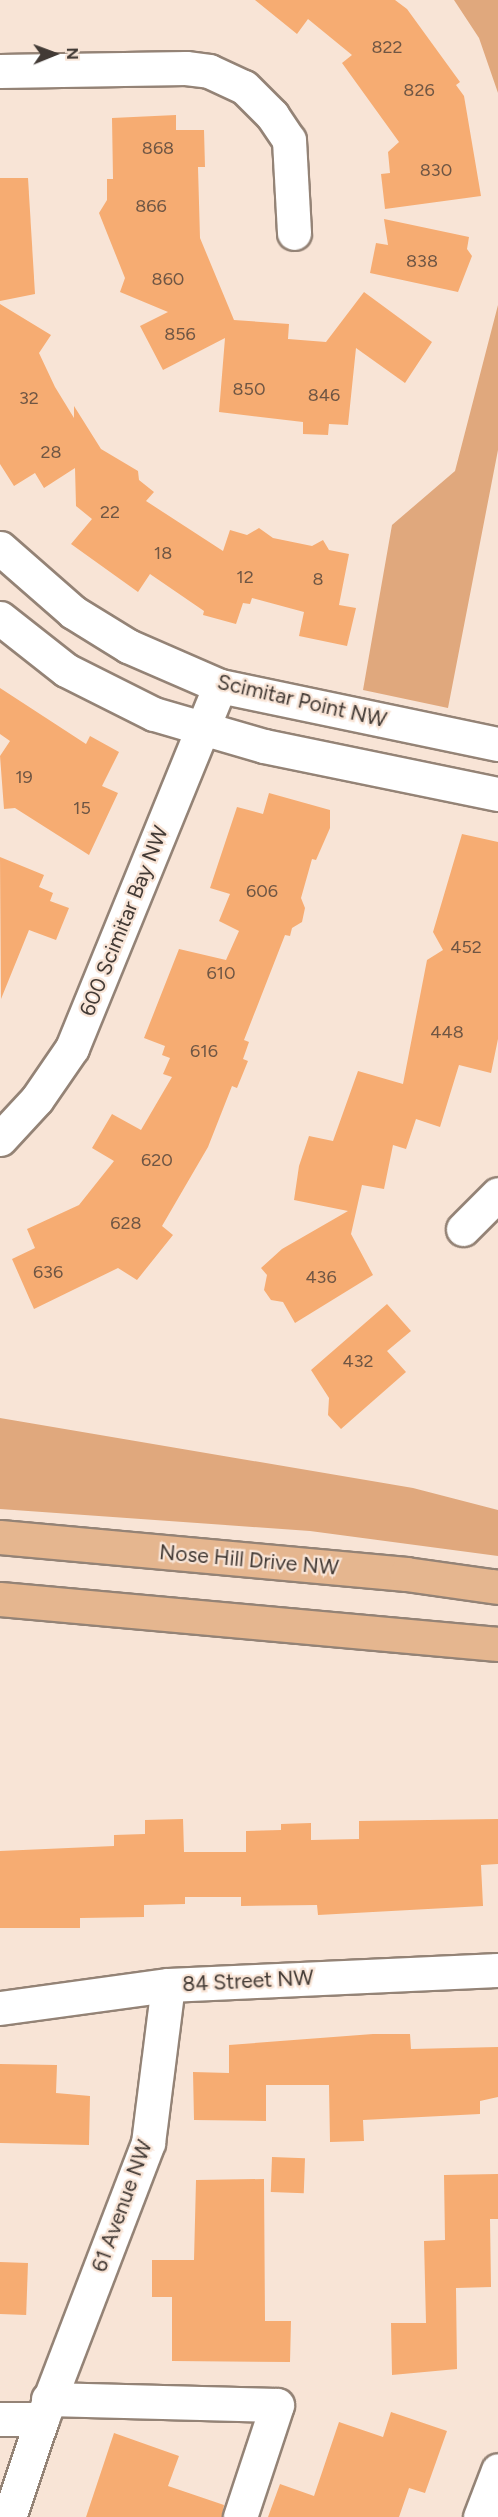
<!DOCTYPE html>
<html>
<head>
<meta charset="utf-8">
<style>
  body { margin:0 }
  #map { position:relative; width:498px; height:2517px; overflow:hidden; background:#f8e4d6; font-family:Figtree,sans-serif }
  div>[style] { position:absolute }
  .green>* { inset:0; background:#e0a87d }
  .building>* { inset:0; background:#f6ac72; transform-origin:0 0 }
  .roads { filter:drop-shadow(2px 0 #948376) drop-shadow(-2px 0 #948376) drop-shadow(0 2px #948376) drop-shadow(0 -2px #948376) }
  .minor>* { height:33px; margin:-16.5px; padding:0 16.5px; transform-origin:16.5px; border-radius:16.5px; background:#fff }
  .major>* { height:33px; margin:-16.5px; padding:0 16.5px; transform-origin:16.5px; border-radius:16.5px; background:#e5b68f }
  span { translate:-50% -50%; white-space:nowrap; text-align:center; line-height:1.15; -webkit-text-stroke:4.5px #f8e4d6; paint-order:stroke }
  .number-label { font-size:18px; color:#6f5644 }
  .number-label span { -webkit-text-stroke-width:0 }
  .street-label { font-size:21px; color:#423a35 }
  .north { position:absolute; left:24px; top:24px; width:60px; height:60px; -webkit-text-stroke:4px #f8e4d6; paint-order:stroke; rotate:89deg; font-size:16px; font-weight:700; line-height:24px; text-align:center; color:#423a35 }
  .north::after { content:''; display:block; margin:auto; width:21px; height:27px; background:#423a35; clip-path:polygon(50% 0,100% 100%,50% 72%,0 100%) }
</style>
</head>
<body>
<div id="map">
  <div class="green">
    <div style="clip-path:polygon(454px 0,498px 0,498px 93px,479px 38px)"></div>
    <div style="clip-path:polygon(498px 305px,498px 450px,448px 708px,363px 690px,392px 525px,455px 471px)"></div>
    <div style="clip-path:polygon(0 1418px,413px 1488px,498px 1510px,498px 1556px,310px 1531px,0 1509px)"></div>
  </div>
  <div class="building">
    <div style="clip-path:polygon(255px 0,395px 0,407px 9px,460px 82px,456px 85px,464px 96px,481px 196px,385px 209px,381px 174px,390px 173px,388px 152px,399px 142px,342px 63px,352px 55px,308px 19px,297px 34px)"></div>
    <div style="clip-path:polygon(176px 115px,176px 130px,204px 130px,205px 167px,198px 167px,200px 238px,234px 320px,289px 324px,288px 339px,326px 342px,364px 292px,432px 342px,405px 383px,356px 348px,348px 425px,329px 424px,328px 435px,303px 434px,303px 422px,219px 412px,225px 338px,163px 370px,140px 326px,168px 312px,120px 292px,125px 278px,99px 213px,107px 200px,107px 179px,113px 179px,112px 118px)"></div>
    <div style="clip-path:polygon(0 178px,28px 178px,35px 294px,0 301px)"></div>
    <div style="clip-path:polygon(384px 219px,469px 237px,467px 249px,472px 256px,458px 292px,370px 273px,376px 243px,388px 245px)"></div>
    <div style="clip-path:polygon(0 304px,51px 335px,39px 353px,55px 387px,74px 418px,74px 406px,101px 449px,138px 471px,139px 480px,154px 492px,146px 501px,223px 551px,230px 530px,247px 535px,259px 528px,273px 538px,312px 546px,323px 540px,329px 550px,349px 554px,339px 605px,356px 608px,347px 646px,299px 636px,304px 612px,252px 598px,250px 604px,243px 603px,236px 624px,203px 615px,204px 611px,150px 574px,138px 592px,71px 544px,92px 519px,76px 506px,75px 468px,44px 488px,35px 473px,14px 486px,0 464px)"></div>
    <div style="clip-path:polygon(0 688px,86px 744px,90px 736px,119px 752px,102px 786px,118px 793px,89px 855px,15px 808px,4px 809px,0 756px,10px 741px,0 734px)"></div>
    <div style="clip-path:polygon(269px 793px,330px 810px,330px 828px,316px 860px,312px 859px,301px 898px,305px 908px,302px 922px,292px 928px,290px 936px,285px 935px,244px 1040px,249px 1042px,243px 1059px,248px 1061px,237px 1088px,232px 1086px,208px 1147px,162px 1226px,173px 1235px,137px 1280px,118px 1268px,34px 1309px,12px 1259px,35px 1248px,27px 1229px,79px 1205px,114px 1161px,92px 1148px,112px 1114px,141px 1130px,172px 1077px,163px 1074px,170px 1058px,162px 1055px,165px 1046px,144px 1038px,179px 949px,226px 960px,239px 931px,219px 921px,230px 894px,210px 888px,237px 807px,263px 814px)"></div>
    <div style="clip-path:polygon(462px 834px,498px 842px,498px 1039px,491px 1073px,459px 1065px,440px 1127px,416px 1119px,406px 1149px,393px 1145px,384px 1189px,362px 1185px,351px 1234px,373px 1275px,295px 1323px,283px 1302px,271px 1300px,264px 1290px,267px 1275px,261px 1268px,282px 1249px,348px 1211px,294px 1200px,299px 1166px,309px 1136px,333px 1141px,358px 1071px,403px 1084px,427px 960px,443px 950px,433px 932px)"></div>
    <div style="clip-path:polygon(0 857px,44px 875px,39px 887px,53px 893px,50px 901px,69px 908px,56px 940px,29px 930px,1px 999px)"></div>
    <div style="clip-path:polygon(387px 1304px,411px 1331px,387px 1351px,406px 1372px,341px 1429px,328px 1415px,329px 1398px,311px 1370px)"></div>
    <div style="clip-path:polygon(183px 1819px,184px 1852px,246px 1852px,246px 1831px,281px 1830px,281px 1824px,311px 1823px,311px 1840px,359px 1839px,359px 1821px,498px 1819px,498px 1864px,481px 1865px,483px 1906px,318px 1915px,317px 1905px,241px 1906px,241px 1897px,185px 1897px,185px 1904px,144px 1905px,144px 1917px,80px 1918px,80px 1928px,0 1928px,0 1851px,114px 1846px,114px 1835px,145px 1834px,145px 1820px)"></div>
    <div style="clip-path:polygon(373px 2034px,410px 2034px,411px 2049px,498px 2047px,498px 2097px,480px 2101px,480px 2114px,363px 2120px,364px 2141px,330px 2142px,329px 2085px,266px 2085px,266px 2121px,194px 2120px,193px 2072px,229px 2073px,229px 2045px)"></div>
    <div style="clip-path:polygon(0 2064px,57px 2065px,56px 2093px,90px 2096px,89px 2145px,0 2143px)"></div>
    <div style="left:272px;top:2157px;width:33px;height:35px;rotate:2deg"></div>
    <div style="clip-path:polygon(498px 2174px,498px 2219px,490px 2219px,491px 2287px,456px 2288px,457px 2369px,392px 2375px,391px 2323px,426px 2323px,424px 2241px,445px 2240px,444px 2175px)"></div>
    <div style="clip-path:polygon(264px 2179px,265px 2321px,291px 2321px,290px 2362px,172px 2361px,172px 2297px,152px 2297px,152px 2260px,194px 2260px,196px 2180px)"></div>
    <div style="left:0;top:2262px;width:28px;height:52px;rotate:2deg"></div>
    <div style="clip-path:polygon(391px 2412px,447px 2431px,425px 2493px,409px 2488px,399px 2517px,268px 2517px,280px 2484px,314px 2496px,339px 2422px,383px 2437px)"></div>
    <div style="clip-path:polygon(114px 2433px,179px 2456px,168px 2486px,224px 2505px,222px 2517px,86px 2517px)"></div>
  </div>
  <div class="roads">
    <div class="minor">
      <div style="left:0;top:71px;width:186px;rotate:-0.9deg"></div>
      <div style="left:186px;top:68px;width:23px;rotate:7deg"></div>
      <div style="left:209px;top:71px;width:38px;rotate:25deg"></div>
      <div style="left:244px;top:87px;width:40px;rotate:45deg"></div>
      <div style="left:272px;top:115px;width:30px;rotate:56deg"></div>
      <div style="left:289px;top:140px;width:93px;rotate:86.9deg"></div>
      <div style="left:0;top:548px;width:97px;rotate:41.2deg"></div>
      <div style="left:73px;top:612px;width:65px;rotate:31.7deg"></div>
      <div style="left:128px;top:646px;width:100px;rotate:23.5deg"></div>
      <div style="left:220px;top:686px;width:284px;rotate:11.8deg"></div>
      <div style="left:0;top:618px;width:84px;rotate:38.2deg"></div>
      <div style="left:66px;top:670px;width:98px;rotate:26.6deg"></div>
      <div style="left:154px;top:714px;width:115px;rotate:16.2deg"></div>
      <div style="left:264px;top:746px;width:239px;rotate:11.6deg"></div>
      <div style="left:0;top:1139px;width:54px;rotate:-47.2deg"></div>
      <div style="left:37px;top:1099px;width:62px;rotate:-55.5deg"></div>
      <div style="left:72px;top:1048px;width:391px;rotate:-67.8deg"></div>
      <div style="left:463px;top:1229px;width:49px;rotate:-45deg"></div>
      <div style="left:0;top:2008px;width:170px;rotate:-7.8deg"></div>
      <div style="left:168px;top:1985px;width:330px;rotate:-2.6deg"></div>
      <div style="left:48px;top:2399px;width:229px;rotate:1.5deg"></div>
      <div style="left:277px;top:2405px;width:118px;rotate:108.3deg"></div>
      <div style="left:0;top:2419px;width:42px"></div>
      <div style="left:42px;top:2419px;width:103px;rotate:108.6deg"></div>
      <div style="left:42px;top:2419px;width:296px;rotate:-69deg"></div>
      <div style="left:148px;top:2143px;width:159px;rotate:-82.8deg"></div>
      <div style="left:480px;top:2517px;width:50px;rotate:-69deg"></div>
    </div>
    <div class="major">
      <div style="left:0;top:1537px;width:408px;rotate:5.2deg"></div>
      <div style="left:406px;top:1574px;width:93px;rotate:8deg"></div>
      <div style="left:0;top:1599px;width:500px;rotate:5.16deg"></div>
    </div>
  </div>
  <div class="number-label">
    <span style="left:387px;top:47px">822</span>
    <span style="left:419px;top:90px">826</span>
    <span style="left:158px;top:148px">868</span>
    <span style="left:436px;top:170px">830</span>
    <span style="left:151px;top:206px">866</span>
    <span style="left:422px;top:261px">838</span>
    <span style="left:168px;top:279px">860</span>
    <span style="left:180px;top:334px">856</span>
    <span style="left:249px;top:389px">850</span>
    <span style="left:324px;top:395px">846</span>
    <span style="left:29px;top:398px">32</span>
    <span style="left:51px;top:452px">28</span>
    <span style="left:110px;top:512px">22</span>
    <span style="left:163px;top:553px">18</span>
    <span style="left:245px;top:577px">12</span>
    <span style="left:318px;top:579px">8</span>
    <span style="left:24px;top:777px">19</span>
    <span style="left:82px;top:808px">15</span>
    <span style="left:262px;top:891px">606</span>
    <span style="left:466px;top:947px">452</span>
    <span style="left:221px;top:973px">610</span>
    <span style="left:447px;top:1032px">448</span>
    <span style="left:204px;top:1051px">616</span>
    <span style="left:157px;top:1160px">620</span>
    <span style="left:126px;top:1223px">628</span>
    <span style="left:48px;top:1272px">636</span>
    <span style="left:321px;top:1277px">436</span>
    <span style="left:358px;top:1361px">432</span>
  </div>
  <div class="street-label">
    <span style="left:302px;top:701px;rotate:13deg">Scimitar Point NW</span>
    <span style="left:124px;top:921px;rotate:-68deg">600 Scimitar Bay NW</span>
    <span style="left:249px;top:1560px;rotate:5deg">Nose Hill Drive NW</span>
    <span style="left:248px;top:1981px;rotate:-3deg">84 Street NW</span>
    <span style="left:122px;top:2206px;rotate:-70deg">61 Avenue NW</span>
  </div>
  <div class="north">N</div>
</div>
</body>
</html>
